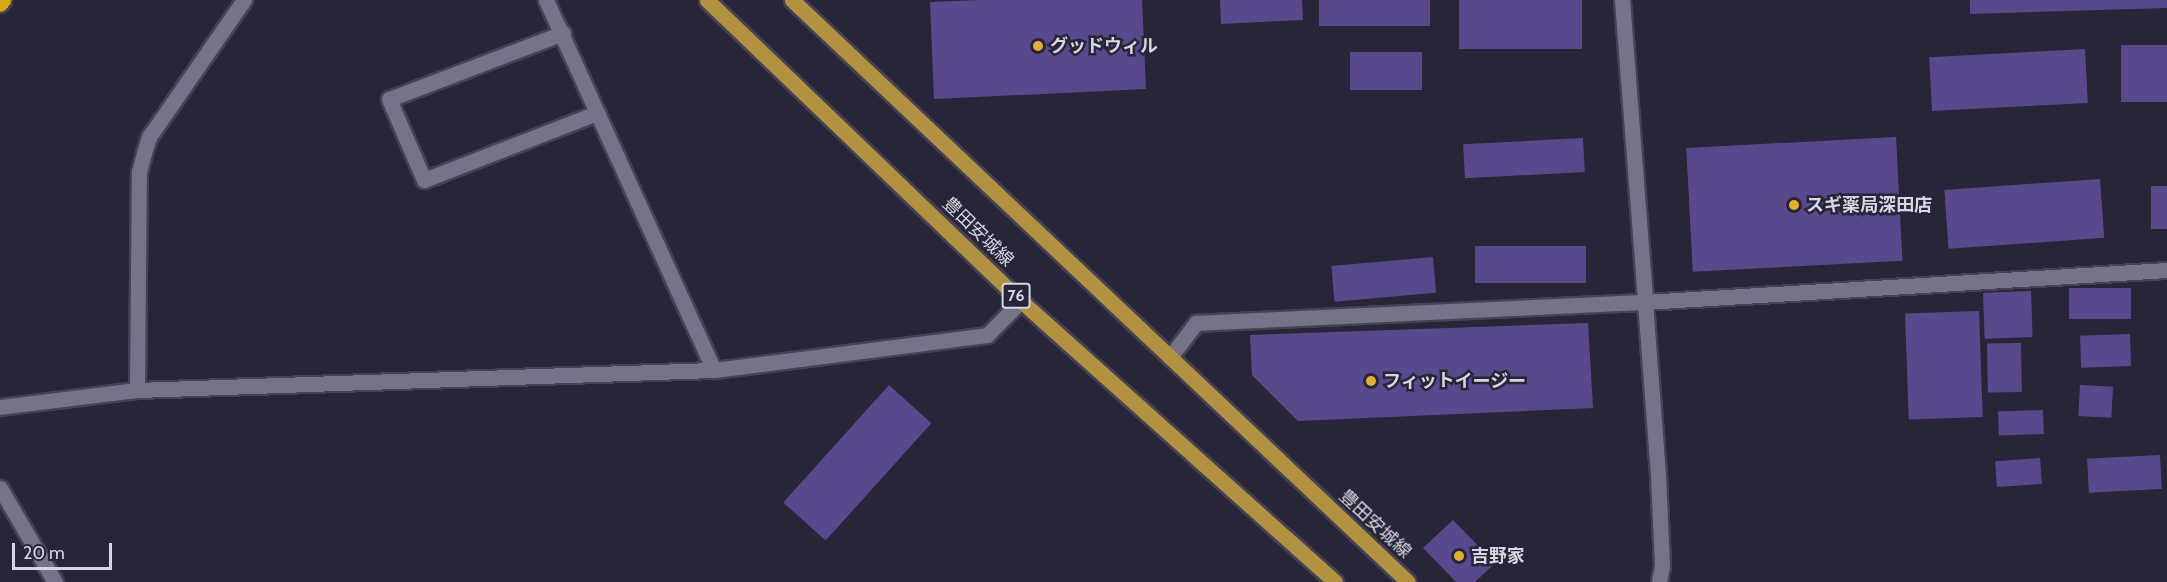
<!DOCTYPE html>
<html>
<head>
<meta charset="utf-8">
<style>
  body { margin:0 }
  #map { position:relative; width:2167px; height:582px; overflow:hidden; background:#292538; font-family:Cabin,"Noto Sans JP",sans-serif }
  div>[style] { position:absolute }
  .building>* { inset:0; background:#5a488c; transform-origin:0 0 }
  .roads { filter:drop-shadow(2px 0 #454252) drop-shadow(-2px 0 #454252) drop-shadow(0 2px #454252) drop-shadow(0 -2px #454252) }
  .street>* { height:15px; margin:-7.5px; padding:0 7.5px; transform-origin:7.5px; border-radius:7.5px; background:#767288 }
  .secondary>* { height:15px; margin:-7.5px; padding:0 7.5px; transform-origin:7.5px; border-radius:7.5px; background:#767288 }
  .primary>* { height:15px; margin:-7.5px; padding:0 7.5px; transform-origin:7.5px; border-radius:7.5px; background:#b29241 }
  .highway>* { height:18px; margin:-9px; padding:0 9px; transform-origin:9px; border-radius:9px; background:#daa811 }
  .dots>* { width:16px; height:16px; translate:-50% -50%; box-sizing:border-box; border:3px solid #292538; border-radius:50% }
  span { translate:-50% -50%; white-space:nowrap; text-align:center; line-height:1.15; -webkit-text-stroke:5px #292538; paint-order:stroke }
  .shield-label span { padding:2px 4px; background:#292538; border:2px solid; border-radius:4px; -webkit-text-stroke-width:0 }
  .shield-label { font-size:16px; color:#d8d6e2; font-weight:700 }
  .poi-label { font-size:18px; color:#d8d6e2; font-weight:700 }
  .left { translate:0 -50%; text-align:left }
  .street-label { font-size:18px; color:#d8d6e2 }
  .scale { position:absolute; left:12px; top:543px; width:100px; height:27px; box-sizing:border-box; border:3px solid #d8d6e2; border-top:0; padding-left:8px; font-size:18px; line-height:21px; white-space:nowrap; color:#d8d6e2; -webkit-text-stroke:4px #292538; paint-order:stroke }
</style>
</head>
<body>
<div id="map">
  <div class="building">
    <div style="clip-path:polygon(980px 0,1142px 0,1146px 89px,934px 99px,930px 2px)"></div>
    <div style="clip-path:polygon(1220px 0,1302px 0,1303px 20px,1221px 24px)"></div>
    <div style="left:1319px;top:0;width:111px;height:26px"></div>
    <div style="left:1459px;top:0;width:123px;height:49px"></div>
    <div style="clip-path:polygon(1970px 0,2167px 0,2167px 8px,1970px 14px)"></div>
    <div style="left:2167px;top:45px;width:57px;height:46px;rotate:90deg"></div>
    <div style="left:2085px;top:49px;width:54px;height:156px;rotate:87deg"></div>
    <div style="left:1422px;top:52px;width:38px;height:72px;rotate:90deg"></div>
    <div style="left:1896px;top:137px;width:124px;height:210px;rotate:87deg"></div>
    <div style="left:1583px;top:138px;width:34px;height:120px;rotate:87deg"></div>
    <div style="left:2100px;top:179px;width:59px;height:156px;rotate:86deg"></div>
    <div style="left:2151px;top:186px;width:16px;height:43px"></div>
    <div style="left:1586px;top:246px;width:37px;height:111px;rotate:90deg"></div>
    <div style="left:1433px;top:257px;width:36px;height:102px;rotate:85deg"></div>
    <div style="left:2069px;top:288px;width:62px;height:31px"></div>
    <div style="left:2031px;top:291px;width:46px;height:48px;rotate:88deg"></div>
    <div style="left:1979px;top:311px;width:106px;height:74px;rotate:88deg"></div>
    <div style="clip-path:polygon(1588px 323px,1593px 408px,1298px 421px,1252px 375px,1250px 335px)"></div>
    <div style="left:2130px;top:334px;width:32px;height:50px;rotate:88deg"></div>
    <div style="left:2021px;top:343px;width:49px;height:34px;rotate:89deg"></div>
    <div style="left:889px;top:385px;width:57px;height:158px;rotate:42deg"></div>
    <div style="left:2080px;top:385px;width:33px;height:31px;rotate:3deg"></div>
    <div style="left:2043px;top:410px;width:24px;height:45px;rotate:88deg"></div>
    <div style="left:2160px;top:455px;width:34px;height:73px;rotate:87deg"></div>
    <div style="left:2040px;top:458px;width:26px;height:45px;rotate:86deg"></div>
    <div style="clip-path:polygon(1453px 520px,1495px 563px,1475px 582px,1456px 582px,1423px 548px)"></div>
  </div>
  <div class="roads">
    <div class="street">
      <div style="left:546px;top:0;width:406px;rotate:65.6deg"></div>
      <div style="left:563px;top:33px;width:186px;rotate:159.2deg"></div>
      <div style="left:389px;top:99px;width:88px;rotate:66.6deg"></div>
      <div style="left:424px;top:180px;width:186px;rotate:-21.2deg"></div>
      <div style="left:1645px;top:302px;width:172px;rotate:85.7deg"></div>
      <div style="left:1658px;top:474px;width:92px;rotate:87.5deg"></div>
      <div style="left:1662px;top:566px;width:16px;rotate:101deg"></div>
      <div style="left:1170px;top:357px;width:43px;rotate:-52.6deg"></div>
      <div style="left:1196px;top:323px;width:449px;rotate:-2.7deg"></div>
      <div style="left:1645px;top:302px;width:523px;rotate:-3.51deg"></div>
      <div style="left:0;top:407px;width:138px;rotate:-7.1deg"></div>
      <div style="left:137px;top:390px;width:577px;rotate:-1.99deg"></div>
      <div style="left:714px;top:370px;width:275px;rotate:-7.3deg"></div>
      <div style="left:987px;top:335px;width:48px;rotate:-45deg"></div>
      <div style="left:0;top:488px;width:109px;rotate:59.7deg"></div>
    </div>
    <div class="secondary">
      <div style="left:1622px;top:0;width:303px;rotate:85.6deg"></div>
      <div style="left:137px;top:390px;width:218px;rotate:-89.5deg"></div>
      <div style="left:139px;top:172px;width:20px;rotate:-75deg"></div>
      <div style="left:144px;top:153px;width:17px;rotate:-73deg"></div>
      <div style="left:149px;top:137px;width:167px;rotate:-55.3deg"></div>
    </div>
    <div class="primary">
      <div style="left:707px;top:0;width:435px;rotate:43.8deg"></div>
      <div style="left:1021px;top:301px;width:421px;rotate:41.8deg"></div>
      <div style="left:792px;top:0;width:847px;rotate:43.37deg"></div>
    </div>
    <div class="highway">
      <div style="left:0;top:3px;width:4px;rotate:-56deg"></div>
    </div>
  </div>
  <div class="dots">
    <div style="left:1038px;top:46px;background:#e0b034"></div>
    <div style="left:1794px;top:205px;background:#e0b034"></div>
    <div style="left:1371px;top:381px;background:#e0b034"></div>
    <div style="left:1459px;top:556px;background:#e0b034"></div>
  </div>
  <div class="shield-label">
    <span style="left:1016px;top:296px">76</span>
  </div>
  <div class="poi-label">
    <span class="left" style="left:1050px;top:46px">グッドウィル</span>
    <span class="left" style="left:1806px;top:205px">スギ薬局深田店</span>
    <span class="left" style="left:1383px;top:381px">フィットイージー</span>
    <span class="left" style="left:1471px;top:556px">吉野家</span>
  </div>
  <div class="street-label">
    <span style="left:978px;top:232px;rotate:44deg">豊田安城線</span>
    <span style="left:1375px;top:524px;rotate:43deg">豊田安城線</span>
  </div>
  <div class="scale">20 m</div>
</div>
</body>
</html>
